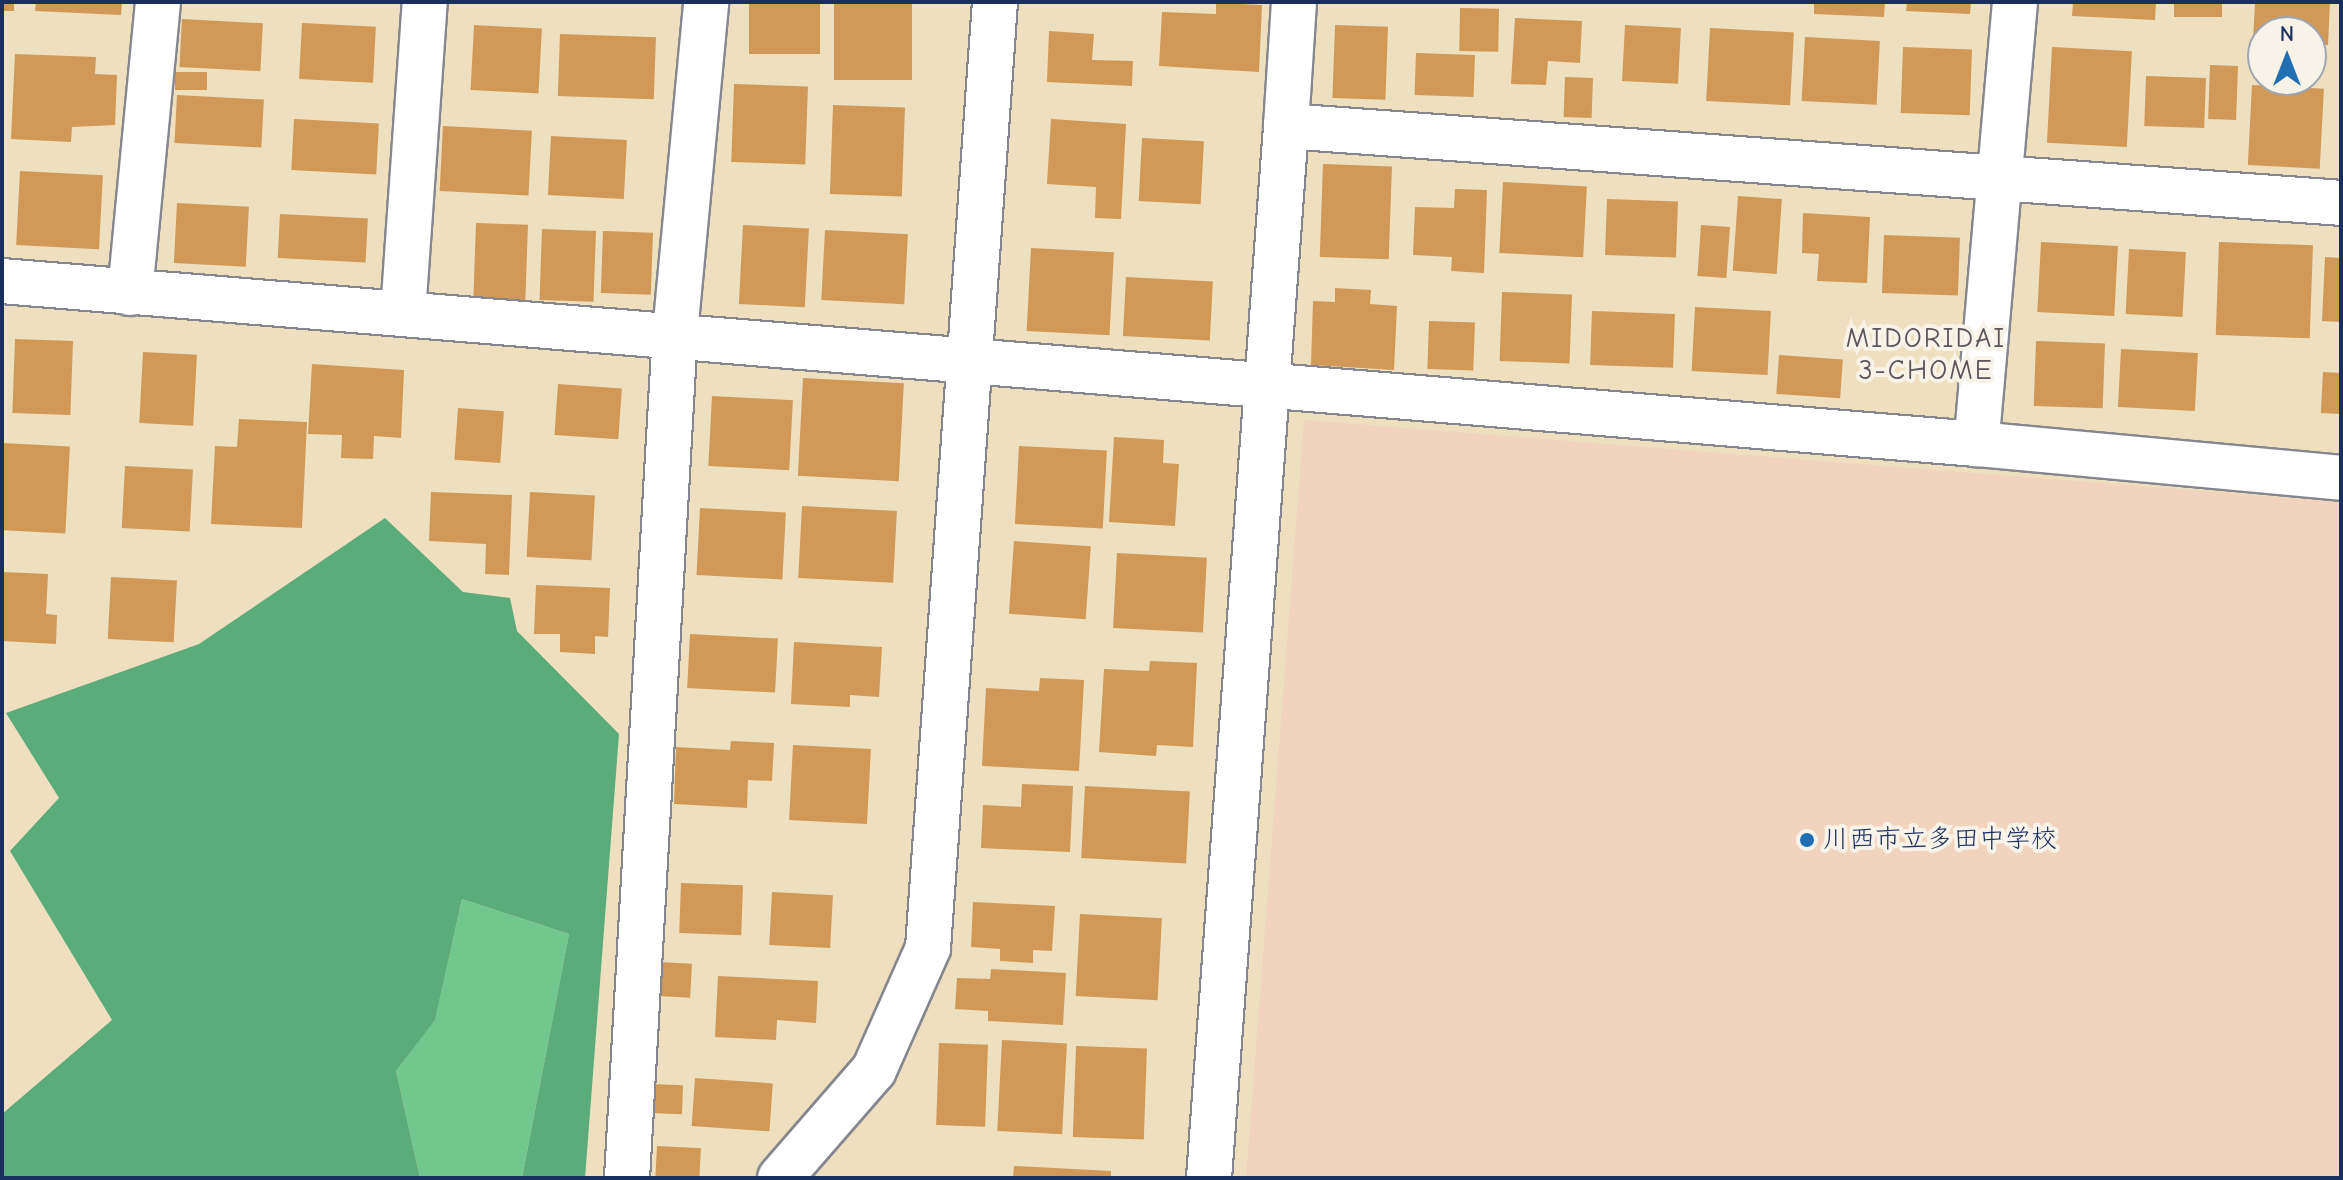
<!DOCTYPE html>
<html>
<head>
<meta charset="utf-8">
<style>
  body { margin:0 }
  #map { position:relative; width:2343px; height:1180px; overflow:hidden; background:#eedfbe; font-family:"Comic Neue","Klee One",sans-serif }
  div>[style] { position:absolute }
  .built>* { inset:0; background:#f2d4be }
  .green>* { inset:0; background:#71c88e }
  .forest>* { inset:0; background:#5cac79 }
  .building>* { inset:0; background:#d09958; transform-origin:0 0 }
  .roads { filter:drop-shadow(2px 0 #84878e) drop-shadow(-2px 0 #84878e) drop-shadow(0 2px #84878e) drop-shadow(0 -2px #84878e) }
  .minor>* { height:44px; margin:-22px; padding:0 22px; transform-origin:22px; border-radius:22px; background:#fff }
  .dots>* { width:22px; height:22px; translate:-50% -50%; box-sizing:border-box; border:4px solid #f7f3e8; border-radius:50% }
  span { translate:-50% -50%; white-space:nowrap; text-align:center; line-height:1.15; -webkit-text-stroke:8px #f7f3e8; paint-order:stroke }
  .poi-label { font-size:26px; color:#1b2f5e }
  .left { translate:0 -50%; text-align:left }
  .neighbourhood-label { font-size:28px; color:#5a545c; letter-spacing:2px }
  .frame { position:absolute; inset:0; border:4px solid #1b2f5e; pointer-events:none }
  .north { position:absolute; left:2247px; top:16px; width:80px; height:80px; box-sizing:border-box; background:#f7f3e8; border:2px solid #9fa5b1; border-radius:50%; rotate:0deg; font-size:22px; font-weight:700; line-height:32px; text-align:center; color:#1b2f5e }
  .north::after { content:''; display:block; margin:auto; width:28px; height:36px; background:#1f6fb2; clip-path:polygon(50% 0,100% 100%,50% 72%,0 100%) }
</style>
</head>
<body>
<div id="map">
  <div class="built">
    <div style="clip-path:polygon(1304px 420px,2341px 502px,2341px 1178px,1246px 1178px)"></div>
  </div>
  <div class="green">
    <div style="clip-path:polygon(462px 899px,569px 934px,522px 1178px,420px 1178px,396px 1071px,435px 1019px)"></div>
  </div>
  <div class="forest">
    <div style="clip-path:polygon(385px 518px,463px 592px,510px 598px,517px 631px,619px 734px,585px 1178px,522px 1178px,569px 934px,462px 899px,435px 1020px,396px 1071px,420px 1178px,2px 1178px,2px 1114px,112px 1020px,10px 851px,59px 798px,6px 713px,199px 644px)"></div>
  </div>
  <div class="building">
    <div style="left:2px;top:2px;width:12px;height:9px"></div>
    <div style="clip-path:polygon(36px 2px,122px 2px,121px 15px,35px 11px)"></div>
    <div style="left:749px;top:2px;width:71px;height:52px"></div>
    <div style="left:834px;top:2px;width:78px;height:78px"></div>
    <div style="clip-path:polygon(1814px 2px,1885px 2px,1884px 17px,1814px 14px)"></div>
    <div style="clip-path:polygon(1907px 2px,1971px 2px,1970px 14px,1906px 11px)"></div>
    <div style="clip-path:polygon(2073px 2px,2156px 2px,2155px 20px,2072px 16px)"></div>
    <div style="left:2174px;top:2px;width:48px;height:15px"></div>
    <div style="clip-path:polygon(2255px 2px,2330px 2px,2328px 45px,2311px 44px,2311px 32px,2263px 32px,2263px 41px,2253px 41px)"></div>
    <div style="clip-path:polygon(1216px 3px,1262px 5px,1259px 72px,1159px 66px,1162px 12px,1216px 14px)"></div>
    <div style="left:1460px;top:8px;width:39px;height:43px;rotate:1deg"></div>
    <div style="clip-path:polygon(1515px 18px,1582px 21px,1580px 63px,1548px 61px,1546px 85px,1511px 84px)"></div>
    <div style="left:182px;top:19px;width:81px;height:48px;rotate:3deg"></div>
    <div style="left:302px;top:23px;width:74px;height:56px;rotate:3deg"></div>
    <div style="left:474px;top:25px;width:68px;height:65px;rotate:3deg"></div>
    <div style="left:1335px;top:25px;width:53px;height:73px;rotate:2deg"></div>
    <div style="left:1625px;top:25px;width:56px;height:56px;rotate:3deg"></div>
    <div style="left:1710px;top:28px;width:84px;height:73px;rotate:3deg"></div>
    <div style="clip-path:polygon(1049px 31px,1094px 34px,1092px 60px,1133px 61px,1132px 86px,1047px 82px)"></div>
    <div style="left:560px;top:34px;width:96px;height:62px;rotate:2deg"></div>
    <div style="left:1805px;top:37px;width:75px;height:64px;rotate:3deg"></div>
    <div style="left:1903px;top:47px;width:69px;height:66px;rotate:2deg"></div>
    <div style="left:2052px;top:47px;width:80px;height:96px;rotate:3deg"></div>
    <div style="left:1416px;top:53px;width:59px;height:42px;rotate:2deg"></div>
    <div style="clip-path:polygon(15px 54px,96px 57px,95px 74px,117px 75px,115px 125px,72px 127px,71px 142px,11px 139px)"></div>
    <div style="left:2210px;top:65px;width:28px;height:54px;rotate:2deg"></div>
    <div style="left:175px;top:72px;width:32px;height:18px"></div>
    <div style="left:2146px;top:76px;width:60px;height:50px;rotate:2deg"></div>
    <div style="left:1565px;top:77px;width:28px;height:40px;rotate:2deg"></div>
    <div style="left:734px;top:84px;width:74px;height:78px;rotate:2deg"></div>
    <div style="left:2252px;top:85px;width:72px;height:80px;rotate:3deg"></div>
    <div style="left:177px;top:95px;width:87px;height:48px;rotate:3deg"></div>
    <div style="left:833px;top:105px;width:72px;height:89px;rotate:2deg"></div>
    <div style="left:294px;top:119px;width:85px;height:51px;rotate:3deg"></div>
    <div style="clip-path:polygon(1051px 119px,1126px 124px,1121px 219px,1095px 218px,1096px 187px,1047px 184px)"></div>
    <div style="left:443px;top:126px;width:89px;height:65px;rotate:3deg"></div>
    <div style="left:551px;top:136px;width:76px;height:59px;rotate:3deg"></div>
    <div style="left:1142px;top:138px;width:62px;height:63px;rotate:3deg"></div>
    <div style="left:1323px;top:164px;width:69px;height:93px;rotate:2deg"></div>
    <div style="left:20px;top:171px;width:83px;height:74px;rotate:3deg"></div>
    <div style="left:1503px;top:182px;width:84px;height:71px;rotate:3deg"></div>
    <div style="clip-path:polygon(1455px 189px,1487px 190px,1484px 273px,1451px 271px,1452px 257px,1413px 255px,1415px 207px,1454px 208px)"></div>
    <div style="left:1738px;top:196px;width:44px;height:75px;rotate:4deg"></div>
    <div style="left:1607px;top:199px;width:71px;height:56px;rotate:2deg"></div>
    <div style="left:177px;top:203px;width:72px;height:60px;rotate:3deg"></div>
    <div style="clip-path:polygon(1803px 213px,1870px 217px,1867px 283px,1817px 281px,1819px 254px,1802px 253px)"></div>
    <div style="left:280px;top:214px;width:88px;height:44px;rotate:3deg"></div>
    <div style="left:476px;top:223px;width:52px;height:77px;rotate:2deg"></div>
    <div style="left:743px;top:225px;width:66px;height:79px;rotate:3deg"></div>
    <div style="left:1701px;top:225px;width:29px;height:51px;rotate:4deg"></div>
    <div style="left:542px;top:229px;width:54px;height:71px;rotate:2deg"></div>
    <div style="left:825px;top:230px;width:83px;height:70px;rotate:3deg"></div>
    <div style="left:603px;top:231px;width:50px;height:62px;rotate:2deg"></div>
    <div style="left:1884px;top:235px;width:76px;height:58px;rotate:2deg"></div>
    <div style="left:2041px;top:242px;width:77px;height:70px;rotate:3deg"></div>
    <div style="left:2219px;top:242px;width:94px;height:93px;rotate:2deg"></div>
    <div style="left:1031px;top:248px;width:83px;height:83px;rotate:3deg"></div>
    <div style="left:2129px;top:249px;width:57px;height:65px;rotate:3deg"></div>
    <div style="clip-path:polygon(2325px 257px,2341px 258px,2341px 322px,2322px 321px)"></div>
    <div style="left:1126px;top:277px;width:87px;height:59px;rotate:3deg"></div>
    <div style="clip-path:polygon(1335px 288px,1371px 290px,1370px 304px,1397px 306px,1394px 370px,1311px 365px,1313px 301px,1335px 302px)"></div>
    <div style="left:1502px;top:292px;width:70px;height:69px;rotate:2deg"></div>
    <div style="left:1695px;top:307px;width:76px;height:64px;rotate:3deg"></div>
    <div style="left:1592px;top:311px;width:83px;height:54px;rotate:2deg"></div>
    <div style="left:1429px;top:321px;width:46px;height:48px;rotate:2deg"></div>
    <div style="left:15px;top:339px;width:58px;height:74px;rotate:2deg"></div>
    <div style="left:2036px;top:341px;width:69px;height:65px;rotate:2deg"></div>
    <div style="left:2121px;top:349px;width:77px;height:58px;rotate:3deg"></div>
    <div style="left:143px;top:352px;width:54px;height:71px;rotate:3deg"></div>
    <div style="left:1779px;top:355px;width:64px;height:39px;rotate:4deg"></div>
    <div style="clip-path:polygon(312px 364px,404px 370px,401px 438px,374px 436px,373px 459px,341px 458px,342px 435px,308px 434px)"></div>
    <div style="left:2323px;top:372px;width:18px;height:41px;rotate:3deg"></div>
    <div style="left:803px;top:378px;width:101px;height:98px;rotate:3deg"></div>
    <div style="left:558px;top:384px;width:64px;height:51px;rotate:4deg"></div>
    <div style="left:712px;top:396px;width:81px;height:70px;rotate:3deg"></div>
    <div style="left:458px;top:408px;width:46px;height:52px;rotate:4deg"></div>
    <div style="clip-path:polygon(239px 419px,307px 422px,302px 528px,211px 524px,215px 446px,237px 447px)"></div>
    <div style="clip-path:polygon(1114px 437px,1164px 440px,1163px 463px,1179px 464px,1175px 526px,1109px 522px)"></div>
    <div style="left:2px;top:443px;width:68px;height:87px;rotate:3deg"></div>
    <div style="left:1019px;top:446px;width:88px;height:78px;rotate:3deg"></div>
    <div style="left:125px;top:466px;width:68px;height:62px;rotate:3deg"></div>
    <div style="clip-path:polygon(431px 492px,512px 495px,509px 575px,485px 574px,486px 544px,429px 541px)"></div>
    <div style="left:530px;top:492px;width:65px;height:65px;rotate:3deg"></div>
    <div style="left:802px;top:506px;width:95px;height:72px;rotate:3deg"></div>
    <div style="left:700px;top:508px;width:86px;height:67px;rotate:3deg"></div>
    <div style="left:1014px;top:541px;width:77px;height:73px;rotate:4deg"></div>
    <div style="left:1117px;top:553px;width:90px;height:75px;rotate:3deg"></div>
    <div style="clip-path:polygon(2px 572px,48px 574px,46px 614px,57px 615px,56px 644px,2px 641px)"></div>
    <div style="left:111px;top:577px;width:66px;height:62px;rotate:3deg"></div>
    <div style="clip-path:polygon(536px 585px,610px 588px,608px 637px,595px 636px,595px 654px,560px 652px,560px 634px,534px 634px)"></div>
    <div style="left:690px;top:634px;width:88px;height:54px;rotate:3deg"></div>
    <div style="clip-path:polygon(794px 642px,882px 647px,879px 697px,850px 695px,850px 707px,791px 704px)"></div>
    <div style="clip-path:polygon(1150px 661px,1197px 663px,1193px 747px,1157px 745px,1156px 756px,1099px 752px,1104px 669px,1149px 671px)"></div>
    <div style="clip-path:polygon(1040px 678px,1084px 680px,1079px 771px,982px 766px,986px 688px,1039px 691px)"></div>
    <div style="clip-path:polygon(731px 741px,774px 743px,772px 781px,748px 780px,747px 808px,674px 804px,676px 747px,730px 750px)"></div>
    <div style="left:793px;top:745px;width:78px;height:75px;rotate:3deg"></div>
    <div style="clip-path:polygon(1022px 784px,1073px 786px,1070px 852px,981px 848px,983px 805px,1021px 807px)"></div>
    <div style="left:1085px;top:786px;width:105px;height:72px;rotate:3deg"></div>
    <div style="left:681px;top:883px;width:62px;height:50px;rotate:2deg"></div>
    <div style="left:772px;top:892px;width:61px;height:53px;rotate:3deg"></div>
    <div style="clip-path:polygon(973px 902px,1055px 906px,1052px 951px,1033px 950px,1033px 963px,1000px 961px,1000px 949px,971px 947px)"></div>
    <div style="left:1080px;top:914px;width:82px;height:82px;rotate:3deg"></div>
    <div style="left:659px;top:962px;width:33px;height:34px;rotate:3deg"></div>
    <div style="clip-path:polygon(991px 969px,1066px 973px,1063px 1025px,988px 1021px,988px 1011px,955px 1009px,957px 978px,990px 979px)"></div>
    <div style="clip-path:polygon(718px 976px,818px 981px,816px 1023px,777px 1020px,776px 1040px,715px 1037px)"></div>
    <div style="left:1002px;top:1040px;width:65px;height:91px;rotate:3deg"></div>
    <div style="left:939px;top:1043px;width:49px;height:82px;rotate:2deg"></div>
    <div style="left:1076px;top:1046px;width:71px;height:91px;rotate:2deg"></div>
    <div style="left:695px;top:1078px;width:78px;height:48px;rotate:4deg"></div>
    <div style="left:650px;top:1084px;width:33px;height:29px;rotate:2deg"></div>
    <div style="left:657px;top:1146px;width:44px;height:32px;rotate:3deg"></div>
    <div style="clip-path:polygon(1014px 1166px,1111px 1171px,1111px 1178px,1013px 1178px)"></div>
  </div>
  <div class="roads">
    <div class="minor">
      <div style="left:2015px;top:2px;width:444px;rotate:95deg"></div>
      <div style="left:1976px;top:444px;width:367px;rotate:5.3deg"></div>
      <div style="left:1286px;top:126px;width:124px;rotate:-86.3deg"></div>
      <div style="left:2px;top:281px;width:1981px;rotate:4.72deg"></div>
      <div style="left:130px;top:293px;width:292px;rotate:-84.5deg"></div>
      <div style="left:403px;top:313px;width:312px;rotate:-86deg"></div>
      <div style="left:627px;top:1178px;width:846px;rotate:-86.75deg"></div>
      <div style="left:675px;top:333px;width:332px;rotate:-84.6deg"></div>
      <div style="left:780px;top:1178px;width:143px;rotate:-49deg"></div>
      <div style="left:874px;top:1070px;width:133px;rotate:-66.1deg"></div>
      <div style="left:928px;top:948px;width:948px;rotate:-85.95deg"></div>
      <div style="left:1209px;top:1178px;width:1055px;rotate:-85.81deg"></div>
      <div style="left:1286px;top:126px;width:1058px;rotate:4.17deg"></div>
    </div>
  </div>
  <div class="dots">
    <div style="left:1807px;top:840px;background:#1f6fb2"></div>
  </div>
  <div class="poi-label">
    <span class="left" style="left:1823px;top:840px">川西市立多田中学校</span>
  </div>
  <div class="neighbourhood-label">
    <span style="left:1926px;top:354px">MIDORIDAI<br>3-CHOME</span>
  </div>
  <div class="frame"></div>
  <div class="north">N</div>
</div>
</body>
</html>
